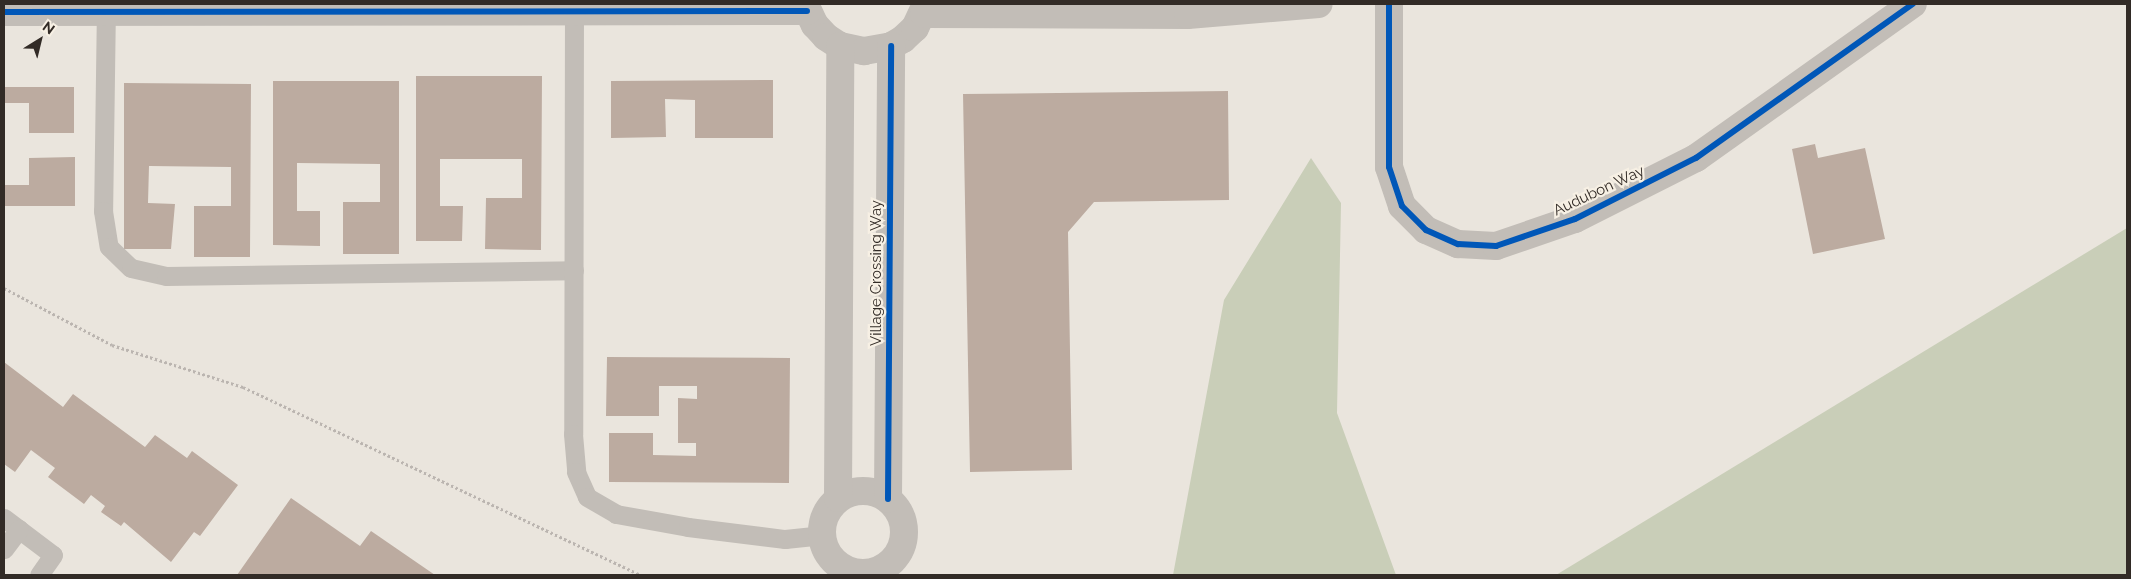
<!DOCTYPE html>
<html>
<head>
<meta charset="utf-8">
<style>
  body { margin:0 }
  #map { position:relative; width:2131px; height:579px; overflow:hidden; background:#eae5dd; font-family:Raleway,sans-serif }
  div>[style] { position:absolute }
  .green>* { inset:0; background:#c9ceb8 }
  .building>* { inset:0; background:#bcaba0 }
  .path>* { height:3px; margin-top:-1.5px; transform-origin:0; background:repeating-linear-gradient(90deg,#bbb5b0 0 2.5px,transparent 0 5px) }
  .lane>* { height:19px; margin:-9.5px; padding:0 9.5px; transform-origin:9.5px; border-radius:9.5px; background:#c2bdb7 }
  .street>* { height:28px; margin:-14px; padding:0 14px; transform-origin:14px; border-radius:14px; background:#c2bdb7 }
  .street>.ring { margin:-14px; padding:0; box-sizing:content-box; background:none; border:28px solid #c2bdb7; border-radius:50% }
  .cycleway>* { height:6px; margin:-3px; padding:0 3px; transform-origin:3px; border-radius:3px; background:#0057b8 }
  span { translate:-50% -50%; white-space:nowrap; text-align:center; line-height:1.15; -webkit-text-stroke:4.5px #f7f0e4; paint-order:stroke }
  .street-label { font-size:15px; color:#322b26 }
  .frame { position:absolute; inset:0; border:5px solid #322b26; pointer-events:none }
  .north { position:absolute; left:15px; top:15px; width:50px; height:50px; -webkit-text-stroke:4px #f7f0e4; paint-order:stroke; rotate:36deg; font-size:14px; font-weight:700; line-height:20px; text-align:center; color:#322b26 }
  .north::after { content:''; display:block; margin:auto; width:18px; height:22px; background:#322b26; clip-path:polygon(50% 0,100% 100%,50% 72%,0 100%) }
</style>
</head>
<body>
<div id="map">
  <div class="green">
    <div style="clip-path:polygon(1311px 158px,1341px 203px,1337px 413px,1396px 575px,1173px 575px,1224px 300px)"></div>
    <div style="clip-path:polygon(2127px 228px,2127px 575px,1556px 575px)"></div>
  </div>
  <div class="building">
    <div style="clip-path:polygon(416px 76px,542px 76px,541px 250px,485px 249px,486px 198px,522px 198px,522px 159px,440px 159px,440px 206px,463px 206px,462px 241px,416px 241px)"></div>
    <div style="clip-path:polygon(773px 80px,773px 138px,695px 138px,695px 100px,665px 99px,666px 137px,611px 138px,611px 81px)"></div>
    <div style="clip-path:polygon(273px 81px,399px 81px,399px 254px,343px 254px,343px 202px,380px 202px,380px 164px,297px 163px,297px 211px,320px 211px,320px 246px,273px 245px)"></div>
    <div style="clip-path:polygon(124px 83px,251px 84px,250px 257px,194px 257px,194px 206px,231px 206px,231px 167px,149px 166px,148px 203px,175px 204px,171px 249px,124px 249px)"></div>
    <div style="clip-path:polygon(4px 87px,74px 87px,74px 133px,29px 133px,29px 103px,4px 103px)"></div>
    <div style="clip-path:polygon(1228px 91px,1229px 200px,1094px 202px,1068px 232px,1072px 470px,970px 472px,963px 94px)"></div>
    <div style="clip-path:polygon(1815px 144px,1818px 158px,1865px 148px,1885px 239px,1813px 254px,1792px 149px)"></div>
    <div style="clip-path:polygon(75px 157px,75px 206px,4px 206px,4px 185px,29px 185px,29px 158px)"></div>
    <div style="clip-path:polygon(607px 357px,790px 358px,789px 483px,609px 482px,609px 433px,653px 433px,653px 455px,696px 456px,696px 443px,678px 443px,678px 398px,697px 399px,697px 386px,659px 386px,659px 416px,606px 416px)"></div>
    <div style="clip-path:polygon(4px 362px,63px 407px,73px 394px,145px 447px,155px 435px,187px 458px,192px 451px,238px 485px,200px 536px,194px 532px,171px 562px,124px 522px,121px 526px,101px 512px,105px 506px,91px 495px,84px 504px,48px 477px,55px 468px,31px 450px,15px 472px,4px 464px)"></div>
    <div style="clip-path:polygon(291px 498px,360px 546px,371px 531px,435px 575px,237px 575px)"></div>
  </div>
  <div class="path">
    <div style="left:4px;top:288px;width:122px;rotate:27.8deg"></div>
    <div style="left:112px;top:345px;width:138px;rotate:17.8deg"></div>
    <div style="left:243px;top:387px;width:439px;rotate:25.3deg"></div>
  </div>
  <div class="lane">
    <div style="left:106px;top:4px;width:207px;rotate:90.8deg"></div>
    <div style="left:103px;top:211px;width:36px;rotate:81deg"></div>
    <div style="left:109px;top:247px;width:30px;rotate:44deg"></div>
    <div style="left:131px;top:268px;width:36px;rotate:13deg"></div>
    <div style="left:166px;top:276px;width:408px;rotate:-0.8deg"></div>
    <div style="left:574px;top:4px;width:430px;rotate:90.1deg"></div>
    <div style="left:573px;top:434px;width:38px;rotate:85deg"></div>
    <div style="left:576px;top:472px;width:27px;rotate:66deg"></div>
    <div style="left:587px;top:497px;width:34px;rotate:30deg"></div>
    <div style="left:616px;top:514px;width:73px;rotate:10.2deg"></div>
    <div style="left:688px;top:527px;width:98px;rotate:7.1deg"></div>
    <div style="left:785px;top:539px;width:36px;rotate:-6deg"></div>
    <div style="left:4px;top:518px;width:61px;rotate:37.1deg"></div>
    <div style="left:53px;top:555px;width:24px;rotate:125deg"></div>
    <div style="left:4px;top:549px;width:25px;rotate:-53deg"></div>
  </div>
  <div class="street">
    <div style="left:805px;top:4px;width:23px;rotate:65deg"></div>
    <div style="left:815px;top:25px;width:16px;rotate:47deg"></div>
    <div style="left:826px;top:37px;width:17px;rotate:33deg"></div>
    <div style="left:840px;top:46px;width:25px;rotate:12deg"></div>
    <div style="left:864px;top:51px;width:27px;rotate:-10deg"></div>
    <div style="left:891px;top:46px;width:14px;rotate:-30deg"></div>
    <div style="left:903px;top:39px;width:16px;rotate:-43deg"></div>
    <div style="left:915px;top:28px;width:26px;rotate:-65deg"></div>
    <div style="left:1389px;top:4px;width:163px;rotate:90deg"></div>
    <div style="left:1389px;top:167px;width:41px;rotate:71.6deg"></div>
    <div style="left:1402px;top:206px;width:34px;rotate:45deg"></div>
    <div style="left:1426px;top:230px;width:35px;rotate:24deg"></div>
    <div style="left:1458px;top:244px;width:38px;rotate:3deg"></div>
    <div style="left:1496px;top:246px;width:83px;rotate:-18.9deg"></div>
    <div style="left:1575px;top:219px;width:136px;rotate:-26.8deg"></div>
    <div style="left:1696px;top:158px;width:266px;rotate:-35.4deg"></div>
    <div style="left:4px;top:12px;width:803px;rotate:-0.07deg"></div>
    <div style="left:924px;top:14px;width:264px;rotate:0.2deg"></div>
    <div style="left:1188px;top:15px;width:131px;rotate:-4.8deg"></div>
    <div class="ring" style="left:822px;top:491px;width:54px;height:54px"></div>
    <div style="left:838px;top:498px;width:452px;rotate:-89.7deg"></div>
    <div style="left:888px;top:499px;width:453px;rotate:-89.6deg"></div>
  </div>
  <div class="cycleway">
    <div style="left:1389px;top:4px;width:163px;rotate:90deg"></div>
    <div style="left:1389px;top:167px;width:41px;rotate:71.6deg"></div>
    <div style="left:1402px;top:206px;width:34px;rotate:45deg"></div>
    <div style="left:1426px;top:230px;width:35px;rotate:24deg"></div>
    <div style="left:1458px;top:244px;width:38px;rotate:3deg"></div>
    <div style="left:1496px;top:246px;width:83px;rotate:-18.9deg"></div>
    <div style="left:1575px;top:219px;width:136px;rotate:-26.8deg"></div>
    <div style="left:1696px;top:158px;width:266px;rotate:-35.4deg"></div>
    <div style="left:4px;top:12px;width:803px;rotate:-0.07deg"></div>
    <div style="left:888px;top:499px;width:453px;rotate:-89.6deg"></div>
  </div>
  <div class="street-label">
    <span style="left:1599px;top:191px;rotate:-25deg">Audubon Way</span>
    <span style="left:877px;top:273px;rotate:-90deg">Village Crossing Way</span>
  </div>
  <div class="frame"></div>
  <div class="north">N</div>
</div>
</body>
</html>
